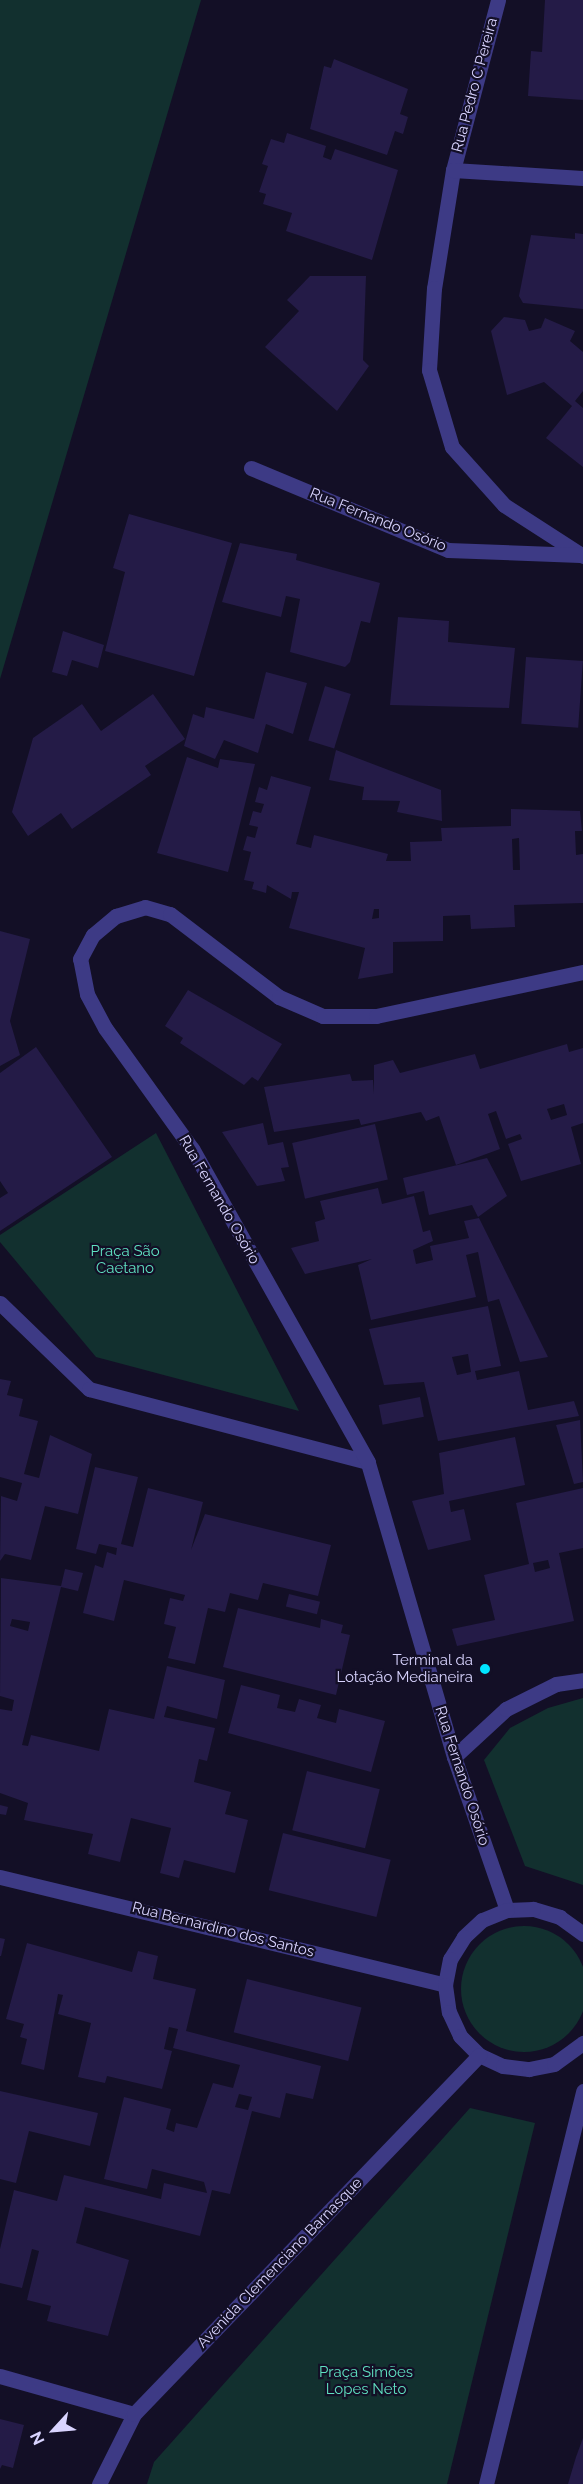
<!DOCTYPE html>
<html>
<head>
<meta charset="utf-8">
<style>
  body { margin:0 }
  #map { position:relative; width:583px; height:2484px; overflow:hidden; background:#130f26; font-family:Raleway,sans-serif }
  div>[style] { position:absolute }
  .green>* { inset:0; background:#12302f }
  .round { border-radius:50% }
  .building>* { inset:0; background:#241b47; transform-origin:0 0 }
  .minor>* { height:15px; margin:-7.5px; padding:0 7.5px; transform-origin:7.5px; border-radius:7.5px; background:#3d3a85 }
  .dots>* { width:16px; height:16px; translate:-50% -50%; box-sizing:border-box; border:3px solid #130f26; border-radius:50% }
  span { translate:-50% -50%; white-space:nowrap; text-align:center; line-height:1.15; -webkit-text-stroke:4.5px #130f26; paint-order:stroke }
  .street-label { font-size:15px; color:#d9d4ff }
  .park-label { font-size:15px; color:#5fe0c0 }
  .poi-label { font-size:15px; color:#d9d4ff }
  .right { translate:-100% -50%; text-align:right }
  .north { position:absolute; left:24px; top:2400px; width:60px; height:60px; -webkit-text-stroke:4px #130f26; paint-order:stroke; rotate:244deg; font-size:16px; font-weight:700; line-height:24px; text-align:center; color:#d9d4ff }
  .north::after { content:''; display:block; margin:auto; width:21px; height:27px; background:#d9d4ff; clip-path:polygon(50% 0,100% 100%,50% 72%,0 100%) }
</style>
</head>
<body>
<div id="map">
  <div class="green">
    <div style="clip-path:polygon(0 0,201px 0,0 679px)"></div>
    <div style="clip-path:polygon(156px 1133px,299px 1411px,96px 1357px,0 1242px,0 1235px)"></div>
    <div style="clip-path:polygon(583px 1698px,583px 1885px,525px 1866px,484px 1760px,510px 1728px,548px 1708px)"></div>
    <div class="round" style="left:461px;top:1926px;width:126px;height:126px"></div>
    <div style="clip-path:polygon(470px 2108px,535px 2123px,447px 2484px,147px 2484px,154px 2462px)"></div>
  </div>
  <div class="building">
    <div style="clip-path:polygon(545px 0,583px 0,583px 100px,528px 96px,531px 51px,542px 52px)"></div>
    <div style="clip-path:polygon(334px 59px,408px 89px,400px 114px,408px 117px,403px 134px,395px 131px,387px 155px,310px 129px,324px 66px,331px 68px)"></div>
    <div style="clip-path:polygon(287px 133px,326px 146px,323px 157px,331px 160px,335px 149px,398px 170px,372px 260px,286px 231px,292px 213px,263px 204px,266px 194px,259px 192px,268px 166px,262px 164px,271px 139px,284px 143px)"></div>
    <div style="clip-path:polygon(575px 233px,583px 234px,583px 309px,523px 303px,519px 296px,531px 235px,575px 239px)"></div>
    <div style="clip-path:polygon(310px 276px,366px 276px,363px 360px,369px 366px,337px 411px,265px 347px,299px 311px,287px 300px)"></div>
    <div style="clip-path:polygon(504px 317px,525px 320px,529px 331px,541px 328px,545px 318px,575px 331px,570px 341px,583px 352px,583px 391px,575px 401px,583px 408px,583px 467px,546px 438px,572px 406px,544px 382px,507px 395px,491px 331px)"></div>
    <div style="clip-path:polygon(129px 514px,232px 543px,194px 676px,105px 651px,125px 572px,113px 568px)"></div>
    <div style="clip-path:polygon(240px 543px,297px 554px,296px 560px,380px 583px,370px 623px,361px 621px,350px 662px,345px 667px,290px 652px,300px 599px,286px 596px,281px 617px,222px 602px)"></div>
    <div style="clip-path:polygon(398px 617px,449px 621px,448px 642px,515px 648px,509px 708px,390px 705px)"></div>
    <div style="clip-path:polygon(63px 631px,104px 645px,98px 668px,72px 660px,67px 676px,52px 672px)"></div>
    <div style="left:526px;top:657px;width:57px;height:67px;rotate:4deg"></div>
    <div style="clip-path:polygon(266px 672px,307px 683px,293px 734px,266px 724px,258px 753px,224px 740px,215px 759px,184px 746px,193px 714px,204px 718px,206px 707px,254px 719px)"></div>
    <div style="left:325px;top:686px;width:27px;height:57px;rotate:17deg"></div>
    <div style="clip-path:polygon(153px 694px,185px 739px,145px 766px,151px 775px,72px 829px,61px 813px,28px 836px,12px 812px,33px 738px,82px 704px,101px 731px)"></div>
    <div style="clip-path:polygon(336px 750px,441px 790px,442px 821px,397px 812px,400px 801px,362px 800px,364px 787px,329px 780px)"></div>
    <div style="clip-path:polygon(187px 757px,218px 768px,220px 759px,255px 764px,228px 872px,157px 853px)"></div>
    <div style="clip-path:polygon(evenodd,271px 776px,311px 787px,296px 844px,311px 848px,314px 835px,388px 854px,386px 861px,411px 861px,410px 842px,442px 841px,441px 828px,511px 826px,511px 809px,580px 811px,582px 831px,575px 831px,576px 855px,583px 854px,583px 903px,514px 905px,515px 927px,471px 929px,470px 915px,443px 916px,443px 941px,393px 942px,393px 973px,358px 979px,365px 948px,289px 928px,299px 892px,292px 892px,291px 899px,267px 885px,266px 893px,252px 889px,254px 882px,244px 880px,251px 852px,243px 850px,247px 836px,255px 838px,258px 827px,249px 825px,253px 811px,261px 813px,264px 804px,255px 802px,259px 787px,267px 790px,271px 776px,519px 838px,520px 870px,513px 870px,512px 839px,519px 838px,271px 776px,374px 909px,379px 909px,379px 918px,372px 919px,374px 909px)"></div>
    <div style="clip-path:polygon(0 931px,30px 939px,10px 1021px,20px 1055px,0 1066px)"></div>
    <div style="clip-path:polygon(188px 990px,282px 1044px,258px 1081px,252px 1077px,244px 1085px,180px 1043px,183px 1038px,165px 1026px)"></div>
    <div style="clip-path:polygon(evenodd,567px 1044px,569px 1052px,583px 1048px,583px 1123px,571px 1127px,581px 1164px,521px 1181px,508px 1144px,522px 1139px,520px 1134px,506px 1139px,496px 1111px,488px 1114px,500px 1149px,456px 1165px,439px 1116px,426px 1121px,421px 1112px,361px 1125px,359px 1119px,274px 1132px,264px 1087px,350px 1074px,352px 1081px,373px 1080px,374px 1094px,374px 1065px,393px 1060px,400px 1073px,475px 1054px,480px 1069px,567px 1044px,564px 1104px,567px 1115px,551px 1120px,547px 1109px,564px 1104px)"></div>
    <div style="clip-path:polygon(36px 1047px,112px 1157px,0 1231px,0 1198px,8px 1193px,0 1181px,0 1073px)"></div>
    <div style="clip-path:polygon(263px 1123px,268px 1145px,283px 1142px,289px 1167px,281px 1168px,285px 1181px,257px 1186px,222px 1132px)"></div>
    <div style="left:375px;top:1124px;width:57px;height:85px;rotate:77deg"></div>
    <div style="clip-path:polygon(487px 1158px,507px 1196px,478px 1217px,472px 1205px,429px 1215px,424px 1191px,407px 1195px,403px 1178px)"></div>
    <div style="clip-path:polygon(378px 1188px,382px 1204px,414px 1196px,423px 1232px,430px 1230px,433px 1241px,413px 1250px,416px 1264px,433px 1260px,430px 1246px,469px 1238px,464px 1221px,479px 1218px,548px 1357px,520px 1362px,499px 1299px,488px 1302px,478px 1252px,466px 1255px,476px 1297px,371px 1320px,358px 1265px,372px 1259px,305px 1274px,291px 1248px,319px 1241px,315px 1222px,325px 1219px,320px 1201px)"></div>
    <div style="clip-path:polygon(evenodd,488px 1306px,501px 1366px,475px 1371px,477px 1380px,519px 1371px,528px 1410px,574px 1401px,579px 1416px,438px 1441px,424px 1382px,384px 1385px,369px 1329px,488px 1306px,468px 1354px,471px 1372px,457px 1375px,452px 1357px,468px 1354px)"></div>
    <div style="clip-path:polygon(0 1379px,11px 1381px,7px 1395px,23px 1399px,19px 1416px,38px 1421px,24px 1474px,39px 1478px,50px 1435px,92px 1454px,78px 1514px,45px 1506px,31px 1560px,5px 1554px,0 1561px,1px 1496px,17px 1501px,22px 1483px,0 1477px)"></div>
    <div style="left:420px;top:1397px;width:20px;height:42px;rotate:79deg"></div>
    <div style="clip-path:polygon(580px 1420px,583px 1482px,574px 1484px,556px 1425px)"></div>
    <div style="clip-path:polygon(515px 1437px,525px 1485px,449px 1501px,451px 1512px,464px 1509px,471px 1540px,428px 1550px,412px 1501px,444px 1494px,439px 1453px)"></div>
    <div style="clip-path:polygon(95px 1467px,138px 1477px,121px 1544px,133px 1547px,148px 1488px,203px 1502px,191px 1550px,205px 1514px,331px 1545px,318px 1596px,263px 1583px,258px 1600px,230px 1593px,225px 1612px,208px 1608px,195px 1664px,168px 1658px,176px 1627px,164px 1624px,170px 1598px,183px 1601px,185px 1595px,124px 1580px,114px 1621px,83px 1613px,95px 1565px,103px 1568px,107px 1552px,116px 1555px,117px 1548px,99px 1544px,96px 1554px,76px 1549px)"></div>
    <div style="clip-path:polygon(evenodd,583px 1488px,583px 1548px,559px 1553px,574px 1621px,457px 1646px,452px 1629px,495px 1620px,484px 1575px,529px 1564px,516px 1503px,583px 1488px,548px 1560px,550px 1568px,535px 1572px,533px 1563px,548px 1560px)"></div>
    <div style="clip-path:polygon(evenodd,65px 1569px,83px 1573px,78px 1591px,61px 1587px,22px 1745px,28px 1746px,31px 1735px,99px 1751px,109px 1709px,154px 1719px,167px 1666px,225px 1680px,217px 1719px,167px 1706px,164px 1717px,215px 1728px,207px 1761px,199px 1759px,194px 1782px,231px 1792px,225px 1814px,248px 1820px,235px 1873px,184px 1860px,179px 1878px,160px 1873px,171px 1828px,131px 1818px,120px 1862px,88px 1854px,93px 1834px,24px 1820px,28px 1803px,0 1793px,0 1709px,12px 1711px,14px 1700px,0 1696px,1px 1578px,61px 1586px,65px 1569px,12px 1619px,30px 1622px,28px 1631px,10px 1626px,12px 1619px)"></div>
    <div style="left:289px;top:1594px;width:32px;height:13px;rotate:14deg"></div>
    <div style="clip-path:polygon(238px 1608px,320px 1628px,321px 1619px,343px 1625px,341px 1633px,350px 1635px,336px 1695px,223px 1667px)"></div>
    <div style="clip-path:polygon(241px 1685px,280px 1695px,277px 1708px,295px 1712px,299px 1699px,321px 1705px,317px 1718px,336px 1723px,339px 1709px,385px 1721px,371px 1772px,228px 1733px)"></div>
    <div style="left:307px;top:1771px;width:75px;height:61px;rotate:14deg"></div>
    <div style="clip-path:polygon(0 1805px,8px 1807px,6px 1815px,0 1814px)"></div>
    <div style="left:283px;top:1833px;width:111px;height:59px;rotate:14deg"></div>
    <div style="clip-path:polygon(0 1938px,5px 1939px,1px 1956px,0 1956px)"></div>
    <div style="clip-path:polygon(evenodd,27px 1943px,132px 1972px,138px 1951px,158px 1956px,153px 1979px,196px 1989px,186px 2031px,321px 2066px,313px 2099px,286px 2093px,280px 2118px,252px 2111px,230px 2194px,212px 2190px,200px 2236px,85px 2207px,76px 2243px,129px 2260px,108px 2336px,47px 2321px,51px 2306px,27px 2300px,39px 2251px,32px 2249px,22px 2288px,0 2283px,0 2249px,14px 2190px,57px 2201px,64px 2175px,161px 2199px,164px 2183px,207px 2193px,204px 2182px,152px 2169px,147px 2189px,104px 2179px,124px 2097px,171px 2109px,166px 2129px,174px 2132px,176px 2123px,197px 2128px,213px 2083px,233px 2088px,240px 2065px,173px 2048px,178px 2029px,169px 2027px,164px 2049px,172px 2051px,162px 2089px,107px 2076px,105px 2083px,78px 2077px,91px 2023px,58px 2014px,63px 1995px,58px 1994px,44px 2070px,21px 2064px,27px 2039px,20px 2037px,24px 2024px,6px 2019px,27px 1943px,239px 2094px,252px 2097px,248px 2110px,235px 2107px,239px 2094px)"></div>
    <div style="left:247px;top:1979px;width:118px;height:55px;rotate:14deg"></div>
    <div style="clip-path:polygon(0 2091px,98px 2113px,90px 2146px,29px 2131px,16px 2183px,0 2179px)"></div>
    <div style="clip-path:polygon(0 2419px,24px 2425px,13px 2468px,2px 2465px,0 2469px)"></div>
    <div style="clip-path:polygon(583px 2438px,583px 2484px,568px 2484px,576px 2457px)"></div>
  </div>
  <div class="minor">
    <div style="left:498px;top:0;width:176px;rotate:104.8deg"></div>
    <div style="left:453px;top:170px;width:120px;rotate:99.1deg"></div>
    <div style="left:434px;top:288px;width:82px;rotate:93.5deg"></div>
    <div style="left:429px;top:370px;width:80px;rotate:73.4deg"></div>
    <div style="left:452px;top:447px;width:78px;rotate:48.1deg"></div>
    <div style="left:504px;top:505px;width:94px;rotate:32.8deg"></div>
    <div style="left:453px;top:170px;width:130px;rotate:3.5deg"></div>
    <div style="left:251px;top:468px;width:213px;rotate:22.6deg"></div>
    <div style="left:448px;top:550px;width:132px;rotate:2.2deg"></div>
    <div style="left:0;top:1303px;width:124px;rotate:44deg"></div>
    <div style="left:89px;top:1389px;width:288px;rotate:14.7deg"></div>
    <div style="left:454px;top:1757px;width:71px;rotate:-42.7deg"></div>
    <div style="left:506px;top:1709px;width:56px;rotate:-26.6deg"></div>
    <div style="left:556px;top:1684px;width:27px;rotate:-8deg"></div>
    <div style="left:0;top:1877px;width:458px;rotate:13.6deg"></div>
    <div style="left:507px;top:1910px;width:162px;rotate:-109.1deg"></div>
    <div style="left:454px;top:1757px;width:307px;rotate:-106.3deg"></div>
    <div style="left:368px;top:1462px;width:359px;rotate:-119.3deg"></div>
    <div style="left:192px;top:1149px;width:149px;rotate:-125.7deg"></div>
    <div style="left:105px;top:1028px;width:38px;rotate:-118deg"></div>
    <div style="left:87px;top:994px;width:36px;rotate:-101deg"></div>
    <div style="left:80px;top:959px;width:27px;rotate:-62deg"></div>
    <div style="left:93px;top:935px;width:30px;rotate:-40deg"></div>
    <div style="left:116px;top:916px;width:30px;rotate:-17deg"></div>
    <div style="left:145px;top:907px;width:26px;rotate:16deg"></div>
    <div style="left:170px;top:914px;width:137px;rotate:37.3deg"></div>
    <div style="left:279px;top:997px;width:48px;rotate:23.4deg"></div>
    <div style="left:323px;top:1016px;width:53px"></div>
    <div style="left:376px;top:1016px;width:212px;rotate:-12deg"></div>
    <div style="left:583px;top:1934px;width:29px;rotate:-144deg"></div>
    <div style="left:560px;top:1917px;width:28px;rotate:-163deg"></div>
    <div style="left:533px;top:1909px;width:26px;rotate:178deg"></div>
    <div style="left:507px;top:1910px;width:27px;rotate:158deg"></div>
    <div style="left:482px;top:1920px;width:25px;rotate:137deg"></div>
    <div style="left:464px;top:1937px;width:26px;rotate:122deg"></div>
    <div style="left:450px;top:1959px;width:26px;rotate:101deg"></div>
    <div style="left:445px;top:1985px;width:27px;rotate:82deg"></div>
    <div style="left:449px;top:2012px;width:26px;rotate:65deg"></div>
    <div style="left:460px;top:2036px;width:27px;rotate:45deg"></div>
    <div style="left:479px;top:2055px;width:26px;rotate:25deg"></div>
    <div style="left:503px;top:2066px;width:26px;rotate:7deg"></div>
    <div style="left:529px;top:2069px;width:25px;rotate:-11deg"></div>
    <div style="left:554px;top:2064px;width:36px;rotate:-36deg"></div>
    <div style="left:0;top:2376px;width:139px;rotate:15.8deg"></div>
    <div style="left:99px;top:2484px;width:78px;rotate:-63.4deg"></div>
    <div style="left:134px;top:2414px;width:498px;rotate:-46.1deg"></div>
    <div style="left:486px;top:2484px;width:405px;rotate:-76.1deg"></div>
  </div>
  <div class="dots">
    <div style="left:485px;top:1669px;background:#00e5ff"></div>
  </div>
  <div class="street-label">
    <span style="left:475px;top:85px;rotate:-75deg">Rua Pedro C Pereira</span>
    <span style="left:378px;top:520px;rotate:22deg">Rua Fernando Osório</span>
    <span style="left:219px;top:1200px;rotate:60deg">Rua Fernando Osório</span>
    <span style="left:462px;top:1776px;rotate:72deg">Rua Fernando Osório</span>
    <span style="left:223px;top:1930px;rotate:14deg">Rua Bernardino dos Santos</span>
    <span style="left:280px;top:2263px;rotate:-46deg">Avenida Clemenciano Barnasque</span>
  </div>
  <div class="park-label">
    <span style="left:125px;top:1260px">Praça São<br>Caetano</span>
    <span style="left:366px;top:2381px">Praça Simões<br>Lopes Neto</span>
  </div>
  <div class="poi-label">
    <span class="right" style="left:473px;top:1669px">Terminal da<br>Lotação Medianeira</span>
  </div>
  <div class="north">N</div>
</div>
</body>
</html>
